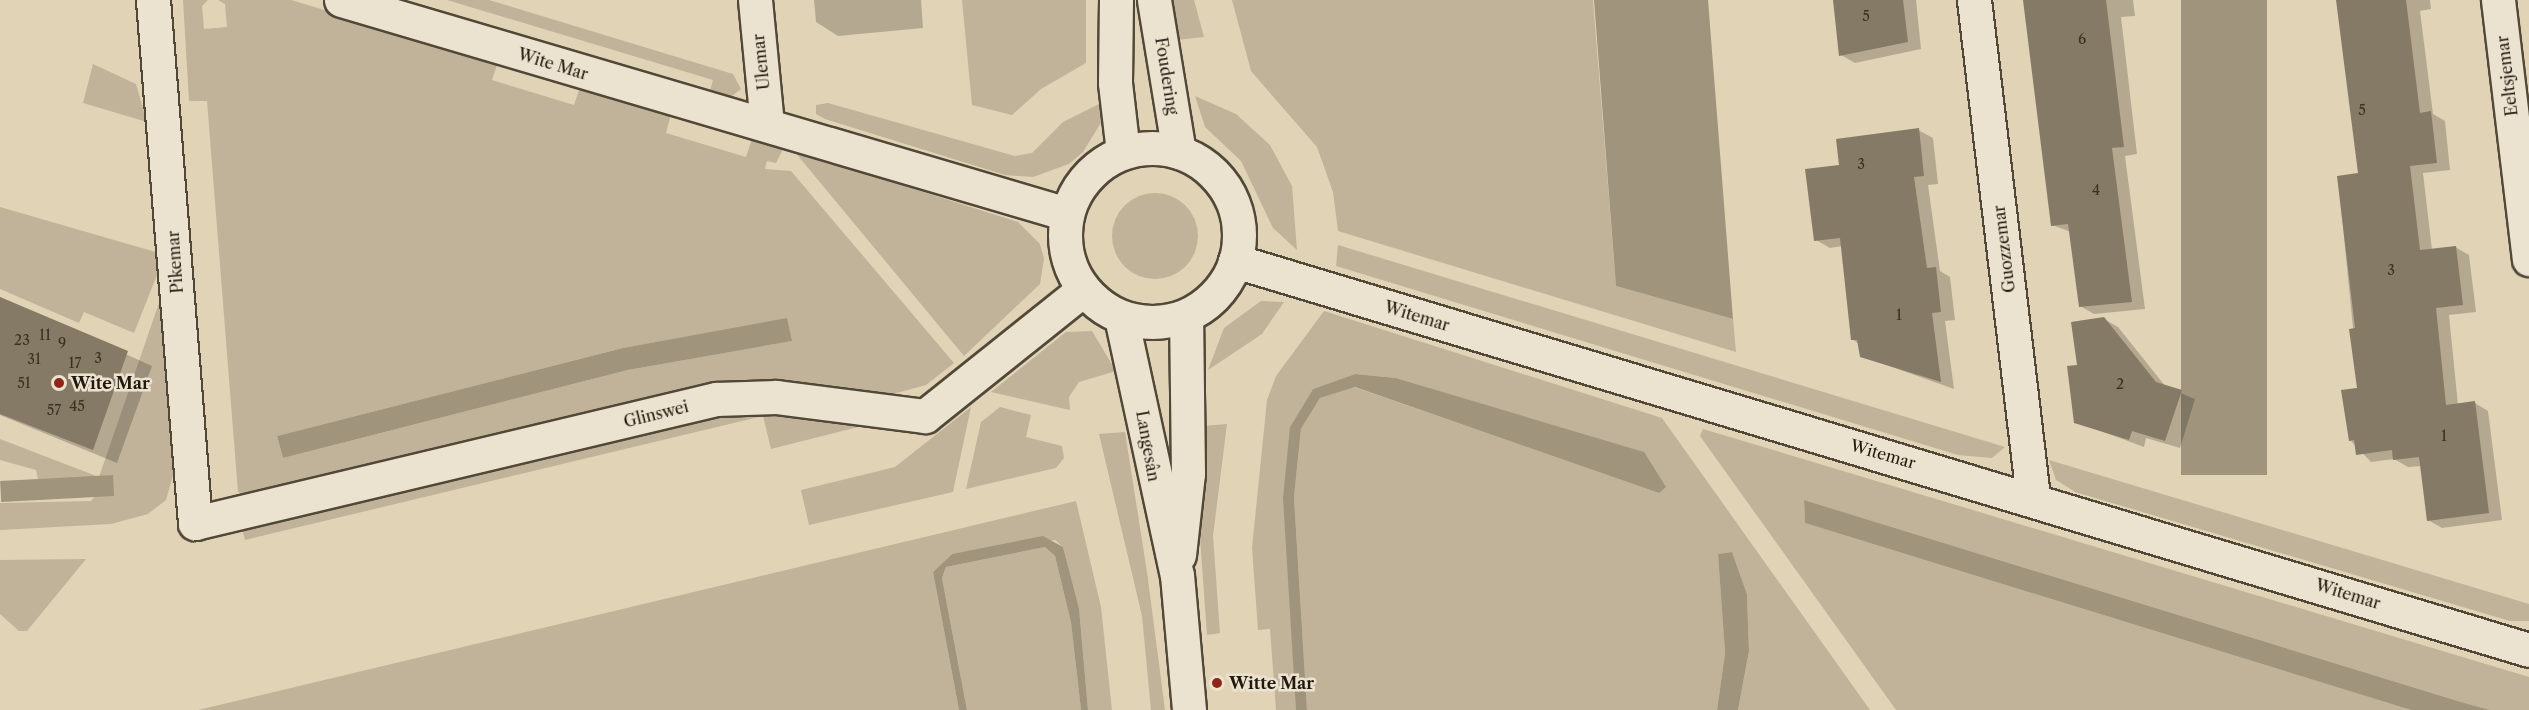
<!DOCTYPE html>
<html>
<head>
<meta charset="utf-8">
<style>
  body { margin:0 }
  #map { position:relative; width:2529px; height:710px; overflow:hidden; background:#e1d3b6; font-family:"Libre Caslon Text",serif }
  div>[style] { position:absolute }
  .green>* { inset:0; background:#c0b399 }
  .round { border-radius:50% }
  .water>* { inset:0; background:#a0947d; transform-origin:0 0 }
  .shadow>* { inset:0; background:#0003 }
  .building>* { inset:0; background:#857a65 }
  .roads { filter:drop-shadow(2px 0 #514837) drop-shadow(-2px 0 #514837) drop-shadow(0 2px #514837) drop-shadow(0 -2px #514837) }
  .minor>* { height:33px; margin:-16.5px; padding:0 16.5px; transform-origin:16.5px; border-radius:16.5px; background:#ece2d0 }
  .minor>.ring { margin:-16.5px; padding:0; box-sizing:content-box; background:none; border:33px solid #ece2d0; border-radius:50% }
  .dots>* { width:16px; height:16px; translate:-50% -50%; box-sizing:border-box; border:3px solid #ece2d0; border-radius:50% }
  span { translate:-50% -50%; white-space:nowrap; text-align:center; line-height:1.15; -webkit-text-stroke:5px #ece2d0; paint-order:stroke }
  .number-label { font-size:14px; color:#3a3123 }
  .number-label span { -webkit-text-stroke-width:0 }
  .street-label { font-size:16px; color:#21190d }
  .poi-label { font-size:16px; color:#21190d; font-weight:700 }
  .left { translate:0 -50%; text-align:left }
</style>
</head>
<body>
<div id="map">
  <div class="green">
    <div style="clip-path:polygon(evenodd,183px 0,208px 0,202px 6px,204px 29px,227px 27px,225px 4px,218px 0,291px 0,498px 62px,492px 80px,574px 105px,580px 87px,671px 114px,666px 133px,746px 157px,752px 139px,783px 149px,776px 163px,767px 161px,765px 169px,791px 171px,954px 363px,926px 385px,882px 397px,779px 384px,246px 496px,238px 492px,207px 101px,189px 101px,183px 0,787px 319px,791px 341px,628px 370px,283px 458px,277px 436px,623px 348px,787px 319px)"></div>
    <div style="clip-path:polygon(447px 0,489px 0,733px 74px,741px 89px,728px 99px,709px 94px,713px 80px)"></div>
    <div style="clip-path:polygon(962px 0,1086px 0,1086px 63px,1041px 89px,1012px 115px,972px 105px)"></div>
    <div style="clip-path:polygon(1171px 0,1194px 0,1204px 37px,1177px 40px)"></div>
    <div style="clip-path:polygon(1232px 0,1593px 0,1616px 286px,1733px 319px,1736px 352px,1338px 231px,1333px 192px,1317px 147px,1251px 71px)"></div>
    <div style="clip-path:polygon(93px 64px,136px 84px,147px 122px,83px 103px)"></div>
    <div style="clip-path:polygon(1195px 96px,1236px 114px,1270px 145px,1292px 186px,1297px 250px,1273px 228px,1241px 161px,1205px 127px)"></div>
    <div style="clip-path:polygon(1105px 101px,1102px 121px,1083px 152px,1069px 164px,1033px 177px,1005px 175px,825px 119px,816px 114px,816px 105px,828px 103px,1015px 156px,1032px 153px,1063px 122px)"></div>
    <div style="clip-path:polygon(794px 151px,1018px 222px,1040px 244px,1044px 259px,1040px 284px,964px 356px)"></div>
    <div class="round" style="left:1112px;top:193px;width:86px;height:86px"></div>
    <div style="clip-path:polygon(0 207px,159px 253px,159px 270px,134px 333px,84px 312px,79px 323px,0 289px)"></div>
    <div style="clip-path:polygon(1338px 245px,2005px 447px,1992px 458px,1958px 455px,1336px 266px)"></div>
    <div style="clip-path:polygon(160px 300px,177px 461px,166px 500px,148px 514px,111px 524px,0 530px,0 503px,91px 501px,113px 475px,88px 478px,38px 479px,36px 470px,0 460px,0 439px,99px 477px)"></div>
    <div style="clip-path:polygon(1261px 301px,1284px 302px,1262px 334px,1208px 370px,1224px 328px)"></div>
    <div style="clip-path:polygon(1324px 311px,1662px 418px,1870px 710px,1738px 710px,1749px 651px,1747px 594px,1732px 552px,1718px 554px,1725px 653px,1717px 710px,1307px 710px,1294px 497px,1301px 429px,1320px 398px,1354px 387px,1659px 493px,1643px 452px,1396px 378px,1355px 374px,1313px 389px,1290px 427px,1296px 710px,1276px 710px,1270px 629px,1258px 630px,1252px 548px,1267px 400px,1276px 376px)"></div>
    <div style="clip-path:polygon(1092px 331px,1116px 371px,1079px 382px,1069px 397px,1070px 410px,991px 392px,1066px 332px)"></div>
    <div style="clip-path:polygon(759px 407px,866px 425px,771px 449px,763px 416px,245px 540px,241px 525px,716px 409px)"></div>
    <div style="clip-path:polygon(971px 407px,953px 492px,809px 525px,801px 490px,895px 467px)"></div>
    <div style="clip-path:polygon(1000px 407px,1031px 415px,1026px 437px,1062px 446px,1064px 458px,1056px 468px,966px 489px,981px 422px)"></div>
    <div style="clip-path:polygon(1227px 424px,1213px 536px,1220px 633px,1207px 635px,1200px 538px,1202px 426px)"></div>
    <div style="clip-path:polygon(1703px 429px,2529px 677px,2529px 710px,2490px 710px,2461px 702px,1804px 500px,1805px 523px,2411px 710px,1896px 710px,1700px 436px)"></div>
    <div style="clip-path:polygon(1125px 432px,1147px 572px,1165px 710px,1151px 710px,1142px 616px,1099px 434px)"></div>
    <div style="clip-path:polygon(2049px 460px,2529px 604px,2529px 621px,2510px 621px,2075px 492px,2056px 480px)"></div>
    <div style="clip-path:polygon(1076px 501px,1101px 607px,1112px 710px,1088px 710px,1079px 608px,1063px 547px,1055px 540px,952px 554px,933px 572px,959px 710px,198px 710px)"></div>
    <div style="clip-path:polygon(1045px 547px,1055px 556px,1071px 621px,1081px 710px,967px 710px,942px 578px,946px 567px)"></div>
    <div style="clip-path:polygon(86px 559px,27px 631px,19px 631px,0 614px,0 560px)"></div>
  </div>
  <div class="water">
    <div style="clip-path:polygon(1594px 0,1708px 0,1733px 319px,1616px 286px)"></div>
    <div style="left:2181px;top:0;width:86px;height:475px"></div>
    <div style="clip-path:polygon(787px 318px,792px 341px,628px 370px,283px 458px,277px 436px,623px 348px)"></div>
    <div style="clip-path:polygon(1355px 374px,1396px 378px,1644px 452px,1666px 487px,1659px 493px,1355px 387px,1320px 398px,1301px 429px,1294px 497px,1307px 710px,1296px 710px,1283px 498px,1290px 427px,1313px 389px)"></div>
    <div style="left:113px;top:475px;width:21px;height:113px;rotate:87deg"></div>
    <div style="clip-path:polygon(1804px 500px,2461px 702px,2490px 710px,2411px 710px,1805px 523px)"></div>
    <div style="clip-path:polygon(1043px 536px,1063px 547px,1079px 608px,1088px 710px,1081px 710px,1071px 622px,1055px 556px,1045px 547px,946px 567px,942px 578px,967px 710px,959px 710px,933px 572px,952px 554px)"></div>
    <div style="clip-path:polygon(1732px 552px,1747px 594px,1749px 651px,1738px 710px,1717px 710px,1725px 653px,1718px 554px)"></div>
  </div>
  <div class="shadow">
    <div style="clip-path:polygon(814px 0,921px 0,923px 28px,838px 36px,816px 22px)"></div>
    <div style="clip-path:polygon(1834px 0,1916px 0,1921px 49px,1855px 63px,1841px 55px)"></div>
    <div style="clip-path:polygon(2025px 0,2133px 0,2135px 16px,2121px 17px,2137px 154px,2125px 156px,2145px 309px,2094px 314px,2080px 306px,2071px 232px,2052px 225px)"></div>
    <div style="clip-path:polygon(2337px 0,2430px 0,2431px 9px,2420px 11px,2433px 114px,2445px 121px,2450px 170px,2423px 173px,2432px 250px,2455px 247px,2469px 255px,2476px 312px,2449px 315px,2458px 405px,2475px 403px,2488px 411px,2502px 520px,2442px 528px,2428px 520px,2422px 466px,2408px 467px,2394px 459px,2371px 462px,2350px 440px,2359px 389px,2338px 177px,2360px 175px)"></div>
    <div style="clip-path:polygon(1918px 130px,1933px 138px,1938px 184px,1928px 185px,1940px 271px,1950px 277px,1955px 320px,1945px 321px,1954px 389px,1861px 356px,1859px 344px,1852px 339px,1842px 246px,1830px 248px,1816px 240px,1841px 166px)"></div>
    <div style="clip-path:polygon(0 297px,152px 366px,117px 463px,0 415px)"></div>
    <div style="clip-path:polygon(2104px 319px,2118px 327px,2166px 387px,2195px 399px,2180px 448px,2146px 438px,2144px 447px,2076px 422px,2078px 366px)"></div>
  </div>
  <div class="building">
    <div style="clip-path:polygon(1833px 0,1903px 0,1908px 42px,1839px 56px)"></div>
    <div style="clip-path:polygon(2023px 0,2106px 0,2124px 147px,2112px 148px,2132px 302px,2079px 307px,2068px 224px,2051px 226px)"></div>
    <div style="clip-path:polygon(2336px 0,2406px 0,2420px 113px,2431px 111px,2437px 163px,2410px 166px,2420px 250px,2456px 246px,2463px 305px,2436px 308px,2446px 405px,2475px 401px,2489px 513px,2427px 521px,2419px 457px,2393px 460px,2392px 450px,2356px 455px,2354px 440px,2349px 441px,2341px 390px,2357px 388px,2349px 329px,2355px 328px,2337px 176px,2358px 173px)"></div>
    <div style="clip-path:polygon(1919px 128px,1924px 176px,1914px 177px,1927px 268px,1936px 267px,1941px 312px,1932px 313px,1941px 382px,1860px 357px,1857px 340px,1851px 340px,1840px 238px,1814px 241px,1805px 169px,1839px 165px,1836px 139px)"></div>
    <div style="clip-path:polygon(0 297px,128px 351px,93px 450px,0 414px)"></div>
    <div style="clip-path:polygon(2104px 317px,2156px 382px,2182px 390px,2165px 441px,2132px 431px,2129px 440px,2074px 423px,2067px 366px,2077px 365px,2071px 322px)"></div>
  </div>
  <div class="roads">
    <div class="minor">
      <div style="left:153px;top:0;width:525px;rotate:85.41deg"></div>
      <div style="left:195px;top:523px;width:536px;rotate:-13.39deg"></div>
      <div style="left:716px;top:399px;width:60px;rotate:-1.9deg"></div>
      <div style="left:776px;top:397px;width:150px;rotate:7.3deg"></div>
      <div style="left:925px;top:416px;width:202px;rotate:-38.6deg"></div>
      <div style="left:341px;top:0;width:757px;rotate:16.42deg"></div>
      <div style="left:755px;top:0;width:125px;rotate:84.5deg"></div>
      <div style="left:1116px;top:0;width:83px;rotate:90.7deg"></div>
      <div style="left:1115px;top:83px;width:69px;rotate:83.4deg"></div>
      <div style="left:1154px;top:0;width:154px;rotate:80.7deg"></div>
      <div style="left:1974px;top:0;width:500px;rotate:83.23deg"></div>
      <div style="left:2498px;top:0;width:261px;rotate:83.2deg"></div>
      <div class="ring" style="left:1065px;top:148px;width:141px;height:141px"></div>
      <div style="left:1235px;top:261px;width:1351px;rotate:16.73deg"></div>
      <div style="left:1121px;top:317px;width:264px;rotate:77.8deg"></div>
      <div style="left:1177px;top:575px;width:136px;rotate:84.9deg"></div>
      <div style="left:1179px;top:555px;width:81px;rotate:-83.7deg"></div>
      <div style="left:1188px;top:474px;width:158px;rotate:-90.7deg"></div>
    </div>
  </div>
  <div class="dots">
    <div style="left:59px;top:383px;background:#8f2418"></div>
    <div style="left:1217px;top:683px;background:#8f2418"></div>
  </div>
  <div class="number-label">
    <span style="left:1866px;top:16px">5</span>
    <span style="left:2082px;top:39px">6</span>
    <span style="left:2362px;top:110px">5</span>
    <span style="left:1861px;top:164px">3</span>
    <span style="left:2096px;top:190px">4</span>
    <span style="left:2391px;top:270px">3</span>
    <span style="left:1899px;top:315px">1</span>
    <span style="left:45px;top:335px">11</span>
    <span style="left:22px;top:340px">23</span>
    <span style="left:62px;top:343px">9</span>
    <span style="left:98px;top:358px">3</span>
    <span style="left:34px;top:359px">31</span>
    <span style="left:75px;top:363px">17</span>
    <span style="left:24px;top:383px">51</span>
    <span style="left:2120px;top:384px">2</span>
    <span style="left:77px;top:406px">45</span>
    <span style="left:54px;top:410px">57</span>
    <span style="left:2444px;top:436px">1</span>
  </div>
  <div class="street-label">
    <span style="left:761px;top:62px;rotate:-96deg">Ulemar</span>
    <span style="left:553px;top:64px;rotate:17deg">Wite Mar</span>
    <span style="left:1167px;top:76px;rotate:81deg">Foudering</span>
    <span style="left:2507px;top:76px;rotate:-97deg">Eeltsjemar</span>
    <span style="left:2004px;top:249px;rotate:-97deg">Guozzemar</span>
    <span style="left:175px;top:262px;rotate:-94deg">Pikemar</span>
    <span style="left:1417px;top:316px;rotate:17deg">Witemar</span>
    <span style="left:656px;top:414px;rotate:-14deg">Glinswei</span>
    <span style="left:1148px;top:446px;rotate:80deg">Langesân</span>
    <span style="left:1883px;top:454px;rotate:16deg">Witemar</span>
    <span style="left:2348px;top:594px;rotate:17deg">Witemar</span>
  </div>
  <div class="poi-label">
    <span class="left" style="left:71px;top:383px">Wite Mar</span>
    <span class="left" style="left:1229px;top:683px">Witte Mar</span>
  </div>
</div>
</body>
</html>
